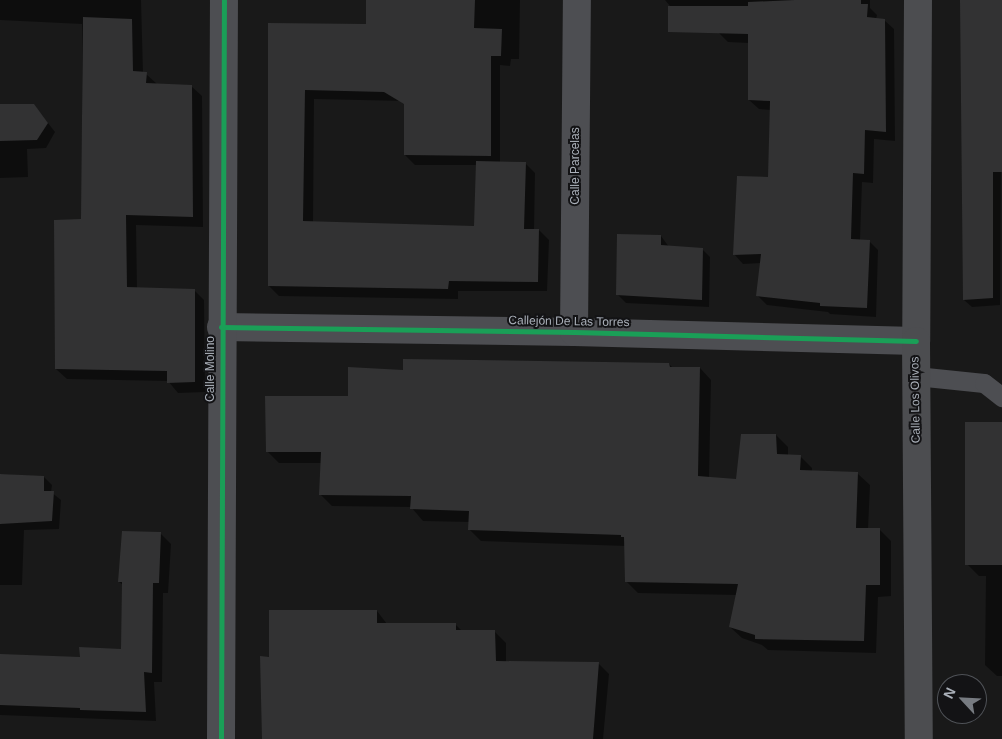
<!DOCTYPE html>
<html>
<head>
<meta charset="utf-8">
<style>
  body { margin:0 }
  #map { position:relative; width:1002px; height:739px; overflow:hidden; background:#191919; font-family:Arial,sans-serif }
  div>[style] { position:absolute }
  .shadow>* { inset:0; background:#0007 }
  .building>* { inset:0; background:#323233; transform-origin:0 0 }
  .service>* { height:19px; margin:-9.5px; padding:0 9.5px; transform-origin:9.5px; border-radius:9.5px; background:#4d4e52 }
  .minor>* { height:28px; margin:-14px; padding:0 14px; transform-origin:14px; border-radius:14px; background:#4d4e52 }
  .secondary>* { height:28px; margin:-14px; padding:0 14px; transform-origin:14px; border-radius:14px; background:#4c4d50 }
  .cycleway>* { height:5px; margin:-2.5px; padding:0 2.5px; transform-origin:2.5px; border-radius:2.5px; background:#1a9f57 }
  span { translate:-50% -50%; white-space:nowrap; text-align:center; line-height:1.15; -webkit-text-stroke:4px #131315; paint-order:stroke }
  .street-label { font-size:12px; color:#aab0b9 }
  .north { position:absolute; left:937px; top:674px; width:50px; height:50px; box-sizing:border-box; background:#131315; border:1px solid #4f5257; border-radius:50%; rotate:295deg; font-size:14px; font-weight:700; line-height:20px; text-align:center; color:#aab0b9 }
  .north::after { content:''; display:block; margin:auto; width:18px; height:22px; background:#777b81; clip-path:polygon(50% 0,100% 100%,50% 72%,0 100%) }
</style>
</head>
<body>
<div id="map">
  <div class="shadow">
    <div style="clip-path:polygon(0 0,141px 0,143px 73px,146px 74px,157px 84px,191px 86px,202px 96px,203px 227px,136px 225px,137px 289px,194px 290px,204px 300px,205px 392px,178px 393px,168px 381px,67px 379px,56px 369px,82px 221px,82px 24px,0 20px)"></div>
    <div style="clip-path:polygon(evenodd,367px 0,520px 0,519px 59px,511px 59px,510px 66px,500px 65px,500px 163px,525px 163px,535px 173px,534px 230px,539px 230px,549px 240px,547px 291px,458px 291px,458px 299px,279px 296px,269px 286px,269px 24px,367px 26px,367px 0,314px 99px,405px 101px,405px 155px,415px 165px,477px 165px,475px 227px,313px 223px,314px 99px)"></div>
    <div style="clip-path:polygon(665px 0,870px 0,870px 8px,877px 15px,876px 19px,884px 20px,894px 29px,895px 141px,874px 139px,873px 183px,862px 182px,860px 240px,869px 241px,878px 250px,876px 317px,830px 314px,828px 312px,767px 305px,757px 295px,761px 263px,743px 264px,734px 254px,769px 178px,771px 110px,759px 109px,749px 100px,749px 43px,728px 42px,719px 33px,719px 6px,670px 6px)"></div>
    <div style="clip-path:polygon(961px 0,1002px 0,1000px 305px,972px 307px,964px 300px)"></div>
    <div style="clip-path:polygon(0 105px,34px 105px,55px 132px,46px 148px,27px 149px,28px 177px,0 178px)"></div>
    <div style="clip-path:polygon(661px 236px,669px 247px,702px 249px,710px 257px,709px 307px,626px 303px,618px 295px)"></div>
    <div style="clip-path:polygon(669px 364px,673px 368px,700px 368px,711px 380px,709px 478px,737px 480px,776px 435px,788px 447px,788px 456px,800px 456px,812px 468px,812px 472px,858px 474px,870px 485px,868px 529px,880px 530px,891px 541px,891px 596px,878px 597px,876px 653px,768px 650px,762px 645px,742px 638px,730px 627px,737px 595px,638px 593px,626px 581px,626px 546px,481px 541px,469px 529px,470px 522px,423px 521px,411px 507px,332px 506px,320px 494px,322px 463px,279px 463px,267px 451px,349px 398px,404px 371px)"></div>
    <div style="clip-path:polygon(1002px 423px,1002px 676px,997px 676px,985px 665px,986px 576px,979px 576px,967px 564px)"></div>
    <div style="clip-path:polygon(0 470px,0 474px,44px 477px,52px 485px,51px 492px,61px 500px,59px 529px,24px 530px,22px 585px,0 585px)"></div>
    <div style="clip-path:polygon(160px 533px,171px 544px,168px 593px,163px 593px,162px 682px,154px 682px,156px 721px,0 715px,0 655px,81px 658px,122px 650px,123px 585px,119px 582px)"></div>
    <div style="clip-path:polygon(377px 611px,387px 624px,455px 624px,463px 632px,495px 632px,506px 643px,506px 662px,598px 663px,609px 674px,603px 739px,263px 739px,270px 658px)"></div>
  </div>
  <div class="building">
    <div style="clip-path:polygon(366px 0,475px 0,474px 28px,502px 29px,501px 56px,491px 56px,491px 156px,404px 155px,404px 104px,384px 92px,305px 90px,303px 221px,474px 226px,476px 161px,526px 162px,524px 229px,539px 229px,538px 282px,449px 281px,448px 289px,268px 286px,268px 23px,366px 24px)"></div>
    <div style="clip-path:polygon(795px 0,861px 0,861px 4px,868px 4px,867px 17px,885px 19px,886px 132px,865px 130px,864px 174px,853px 173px,851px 239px,870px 240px,867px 308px,820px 306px,820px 303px,756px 296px,761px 254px,733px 255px,737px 176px,768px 177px,770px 101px,748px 100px,748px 34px,668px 32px,668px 6px,748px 6px,748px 2px)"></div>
    <div style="clip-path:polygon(960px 0,1002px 0,1002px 172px,993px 172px,993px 298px,963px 300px)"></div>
    <div style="clip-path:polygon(83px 17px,132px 19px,133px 71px,147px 72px,146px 83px,192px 85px,193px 217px,126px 215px,127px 287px,195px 289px,195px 382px,167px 383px,167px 371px,55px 369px,54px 220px,81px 219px)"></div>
    <div style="clip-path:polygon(0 104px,34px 104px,48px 123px,37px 140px,0 141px)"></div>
    <div style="clip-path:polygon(617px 234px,661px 235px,661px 245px,703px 248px,702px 300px,616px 295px)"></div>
    <div style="clip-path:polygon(403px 359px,669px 363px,670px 367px,700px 367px,698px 476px,736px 479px,741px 434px,776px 434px,777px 454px,801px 455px,800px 470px,858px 472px,856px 528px,880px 528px,880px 585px,866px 585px,864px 641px,755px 639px,755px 635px,729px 627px,738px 584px,625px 582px,624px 537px,621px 537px,621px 535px,468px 530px,469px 511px,410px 509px,411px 496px,319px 495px,321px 452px,266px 452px,265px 396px,348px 396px,348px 367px,403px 370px)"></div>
    <div style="left:965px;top:422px;width:37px;height:143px"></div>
    <div style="clip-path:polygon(0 474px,44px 476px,44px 491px,54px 491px,52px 521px,0 524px)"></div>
    <div style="clip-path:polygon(122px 531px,161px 532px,159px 583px,153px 583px,152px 673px,144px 672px,146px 712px,80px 710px,80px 708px,0 705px,0 654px,80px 657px,79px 647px,121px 649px,122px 582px,118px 582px)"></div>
    <div style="clip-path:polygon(269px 610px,377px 610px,377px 623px,456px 623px,456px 630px,495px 630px,496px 661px,599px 662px,593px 739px,262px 739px,260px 656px,269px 657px)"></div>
  </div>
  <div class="service">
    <div style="left:916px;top:376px;width:68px;rotate:5.9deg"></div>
    <div style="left:984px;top:383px;width:23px;rotate:38deg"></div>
  </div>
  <div class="minor">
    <div style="left:221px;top:327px;width:353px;rotate:0.8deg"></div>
    <div style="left:574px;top:332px;width:342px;rotate:1.5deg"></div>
    <div style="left:574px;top:332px;width:332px;rotate:-89.5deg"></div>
    <div style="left:221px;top:739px;width:739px;rotate:-89.77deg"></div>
  </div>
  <div class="secondary">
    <div style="left:918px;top:0;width:341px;rotate:90.3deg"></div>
    <div style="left:916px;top:341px;width:398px;rotate:89.6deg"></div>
  </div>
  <div class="cycleway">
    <div style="left:221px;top:327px;width:353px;rotate:0.8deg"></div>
    <div style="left:574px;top:332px;width:342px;rotate:1.5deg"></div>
    <div style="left:221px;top:739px;width:739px;rotate:-89.77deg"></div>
  </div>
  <div class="street-label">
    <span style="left:576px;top:166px;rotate:-90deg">Calle Parcelas</span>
    <span style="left:569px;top:322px;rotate:1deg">Callejón De Las Torres</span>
    <span style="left:211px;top:369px;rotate:-90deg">Calle Molino</span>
    <span style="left:916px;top:400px;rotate:-91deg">Calle Los Olivos</span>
  </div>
  <div class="north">N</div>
</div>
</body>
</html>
